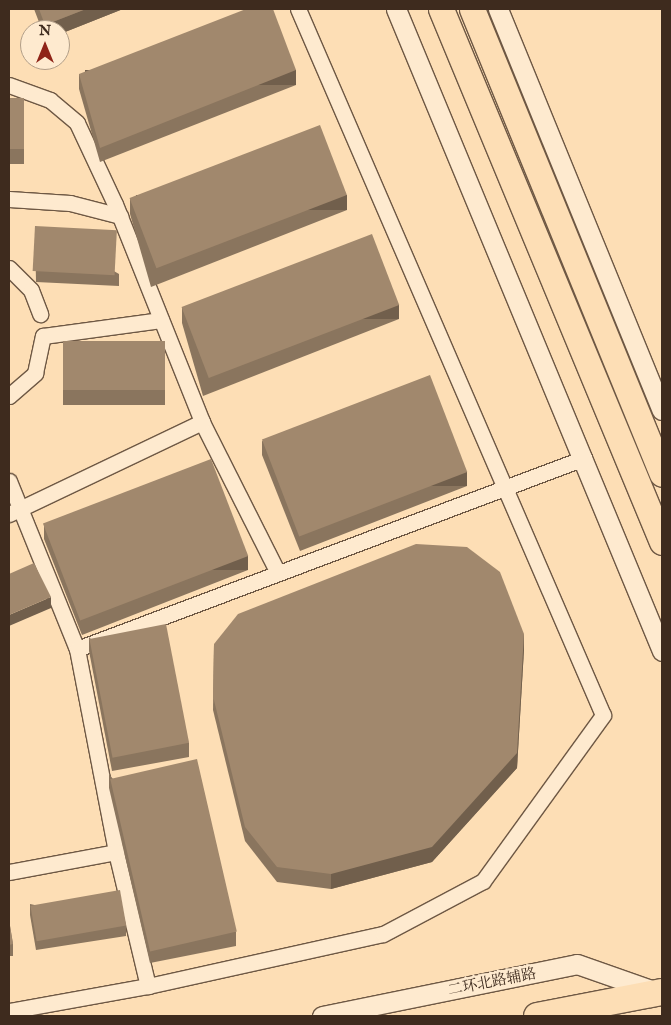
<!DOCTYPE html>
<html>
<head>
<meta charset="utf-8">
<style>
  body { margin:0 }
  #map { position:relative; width:671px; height:1025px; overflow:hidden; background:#fddeb5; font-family:"IM FELL English","Noto Serif SC",serif }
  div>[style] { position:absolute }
  .roads { filter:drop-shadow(1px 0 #6e5844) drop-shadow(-1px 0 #6e5844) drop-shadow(0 1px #6e5844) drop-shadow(0 -1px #6e5844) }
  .minor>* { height:15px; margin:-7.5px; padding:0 7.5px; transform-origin:7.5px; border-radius:7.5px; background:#feeacf }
  .tertiary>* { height:19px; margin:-9.5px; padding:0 9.5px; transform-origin:9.5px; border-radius:9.5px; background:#feeacf }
  .primary>* { height:25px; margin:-12.5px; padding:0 12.5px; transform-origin:12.5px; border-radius:12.5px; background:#fddeb5 }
  .trunk>* { height:26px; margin:-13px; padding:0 13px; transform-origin:13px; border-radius:13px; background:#fddeb5 }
  .wall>* { inset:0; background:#8a755e; transform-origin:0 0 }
  .shaded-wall>* { inset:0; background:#715f4c; transform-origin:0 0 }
  .building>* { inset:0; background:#a1886d; transform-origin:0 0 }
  span { translate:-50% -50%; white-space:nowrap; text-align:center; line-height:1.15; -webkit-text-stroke:4.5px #feeacf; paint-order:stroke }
  .street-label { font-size:15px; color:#3e2b1e }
  .frame { position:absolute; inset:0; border:10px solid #3e2b1e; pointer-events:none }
  .north { position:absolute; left:20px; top:20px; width:50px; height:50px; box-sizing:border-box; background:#feeacf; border:1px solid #b19e88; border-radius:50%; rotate:0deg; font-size:14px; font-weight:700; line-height:20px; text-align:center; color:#3e2b1e }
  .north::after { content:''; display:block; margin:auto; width:18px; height:22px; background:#8f2418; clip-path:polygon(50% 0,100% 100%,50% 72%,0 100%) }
</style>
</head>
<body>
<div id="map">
  <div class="roads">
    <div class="minor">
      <div style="left:9px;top:85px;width:44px;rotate:20.1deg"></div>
      <div style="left:50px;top:100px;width:35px;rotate:40deg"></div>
      <div style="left:77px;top:123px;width:89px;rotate:64.9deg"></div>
      <div style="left:115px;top:204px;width:235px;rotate:68.2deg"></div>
      <div style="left:202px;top:422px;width:169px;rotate:63.3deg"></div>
      <div style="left:9px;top:199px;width:61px;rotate:3.8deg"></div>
      <div style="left:70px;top:203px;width:52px;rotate:14.6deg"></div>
      <div style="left:9px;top:268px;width:31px;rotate:45deg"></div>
      <div style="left:31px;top:290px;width:26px;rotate:69deg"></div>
      <div style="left:9px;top:396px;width:35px;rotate:-41deg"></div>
      <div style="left:35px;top:373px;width:38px;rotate:-78deg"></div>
      <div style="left:43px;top:336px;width:119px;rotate:-7.7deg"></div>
      <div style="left:9px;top:481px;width:181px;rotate:68deg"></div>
      <div style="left:77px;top:649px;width:207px;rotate:79.1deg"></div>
      <div style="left:116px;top:852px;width:138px;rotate:76.6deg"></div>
      <div style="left:9px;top:514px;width:214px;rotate:-25.5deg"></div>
      <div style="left:77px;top:649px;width:542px;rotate:-20.64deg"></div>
      <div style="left:9px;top:872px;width:109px;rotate:-10.6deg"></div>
      <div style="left:9px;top:1011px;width:141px;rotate:-10.2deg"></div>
      <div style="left:148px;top:986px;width:241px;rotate:-12.5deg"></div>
      <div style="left:383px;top:934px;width:113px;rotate:-27.9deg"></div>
      <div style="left:483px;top:881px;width:205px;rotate:-54.1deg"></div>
      <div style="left:603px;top:715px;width:769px;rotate:-113.36deg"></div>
    </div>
    <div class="tertiary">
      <div style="left:396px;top:9px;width:695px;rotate:67.49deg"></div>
      <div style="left:498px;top:9px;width:433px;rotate:67.8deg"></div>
      <div style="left:322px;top:1016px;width:260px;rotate:-11.5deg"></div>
      <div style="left:577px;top:964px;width:85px;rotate:19.3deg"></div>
    </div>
    <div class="primary">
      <div style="left:441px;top:9px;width:577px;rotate:67.48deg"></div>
      <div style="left:472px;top:9px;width:502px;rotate:67.77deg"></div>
    </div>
    <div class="trunk">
      <div style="left:537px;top:1016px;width:127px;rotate:-10.9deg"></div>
    </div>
  </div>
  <div class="wall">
    <div style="clip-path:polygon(34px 9px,123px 9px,60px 34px,60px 30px,42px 30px)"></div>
    <div style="clip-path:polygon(79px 74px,296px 85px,100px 162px,79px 89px)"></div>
    <div style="left:9px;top:98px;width:15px;height:66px"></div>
    <div style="clip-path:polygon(130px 199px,347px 210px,151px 287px,130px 214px)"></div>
    <div style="clip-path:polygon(35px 226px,119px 274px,119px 286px,36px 282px)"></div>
    <div style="clip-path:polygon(182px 308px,399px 319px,203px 396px,182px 323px)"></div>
    <div style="left:63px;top:341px;width:102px;height:64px"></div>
    <div style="clip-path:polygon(262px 441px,467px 486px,300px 551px,262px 455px)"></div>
    <div style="clip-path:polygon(44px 525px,248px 570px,82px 635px,44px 539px)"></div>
    <div style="clip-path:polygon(89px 637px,189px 743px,189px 757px,112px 771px,89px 651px)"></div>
    <div style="clip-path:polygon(214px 644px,524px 649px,517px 768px,432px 862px,331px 889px,277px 882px,245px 841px,213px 710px)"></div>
    <div style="clip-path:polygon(109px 774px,236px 932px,236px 946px,150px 963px,109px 788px)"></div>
    <div style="clip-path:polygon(30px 904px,126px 925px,126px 936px,36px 950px,30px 915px)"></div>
    <div style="clip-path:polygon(9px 920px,13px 944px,13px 956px,9px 956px)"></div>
  </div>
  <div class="shaded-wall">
    <div style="clip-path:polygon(86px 9px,123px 9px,60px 34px,60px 30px,45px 30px,45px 25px)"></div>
    <div style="left:296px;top:70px;width:15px;height:211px;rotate:90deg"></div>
    <div style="left:347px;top:195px;width:15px;height:211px;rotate:90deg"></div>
    <div style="left:399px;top:305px;width:14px;height:211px;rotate:90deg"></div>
    <div style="left:467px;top:472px;width:14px;height:179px;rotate:90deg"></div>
    <div style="left:248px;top:556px;width:14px;height:178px;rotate:90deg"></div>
    <div style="clip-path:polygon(51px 597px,51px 608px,9px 626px,9px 615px)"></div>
    <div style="clip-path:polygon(524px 634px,524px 649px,517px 768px,432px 862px,331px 889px,331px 874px)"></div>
  </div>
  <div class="building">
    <div style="clip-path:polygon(39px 9px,86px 9px,45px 25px)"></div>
    <div style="clip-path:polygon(246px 9px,273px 9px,296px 70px,100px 148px,79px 74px)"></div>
    <div style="left:9px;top:98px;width:15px;height:51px"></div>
    <div style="left:320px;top:125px;width:75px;height:204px;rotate:69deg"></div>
    <div style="left:35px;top:226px;width:82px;height:45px;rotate:3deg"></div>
    <div style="left:372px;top:234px;width:76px;height:204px;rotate:69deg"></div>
    <div style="left:63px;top:341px;width:102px;height:49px"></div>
    <div style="left:430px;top:375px;width:104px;height:180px;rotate:69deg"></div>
    <div style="left:211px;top:459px;width:104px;height:180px;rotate:69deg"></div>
    <div style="clip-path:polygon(416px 544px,467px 547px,500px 572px,524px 634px,517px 753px,432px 847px,331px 874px,277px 867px,245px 827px,213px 696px,214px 644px,238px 614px)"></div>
    <div style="clip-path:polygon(34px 563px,51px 597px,9px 615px,9px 574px)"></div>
    <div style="left:166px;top:624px;width:121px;height:78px;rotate:79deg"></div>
    <div style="left:197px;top:759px;width:177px;height:89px;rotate:77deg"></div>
    <div style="left:120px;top:890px;width:36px;height:91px;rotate:80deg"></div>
    <div style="clip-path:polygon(9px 920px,13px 944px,9px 945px)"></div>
  </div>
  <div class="street-label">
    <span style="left:492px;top:982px;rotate:-11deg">二环北路辅路</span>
  </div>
  <div class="frame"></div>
  <div class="north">N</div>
</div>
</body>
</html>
